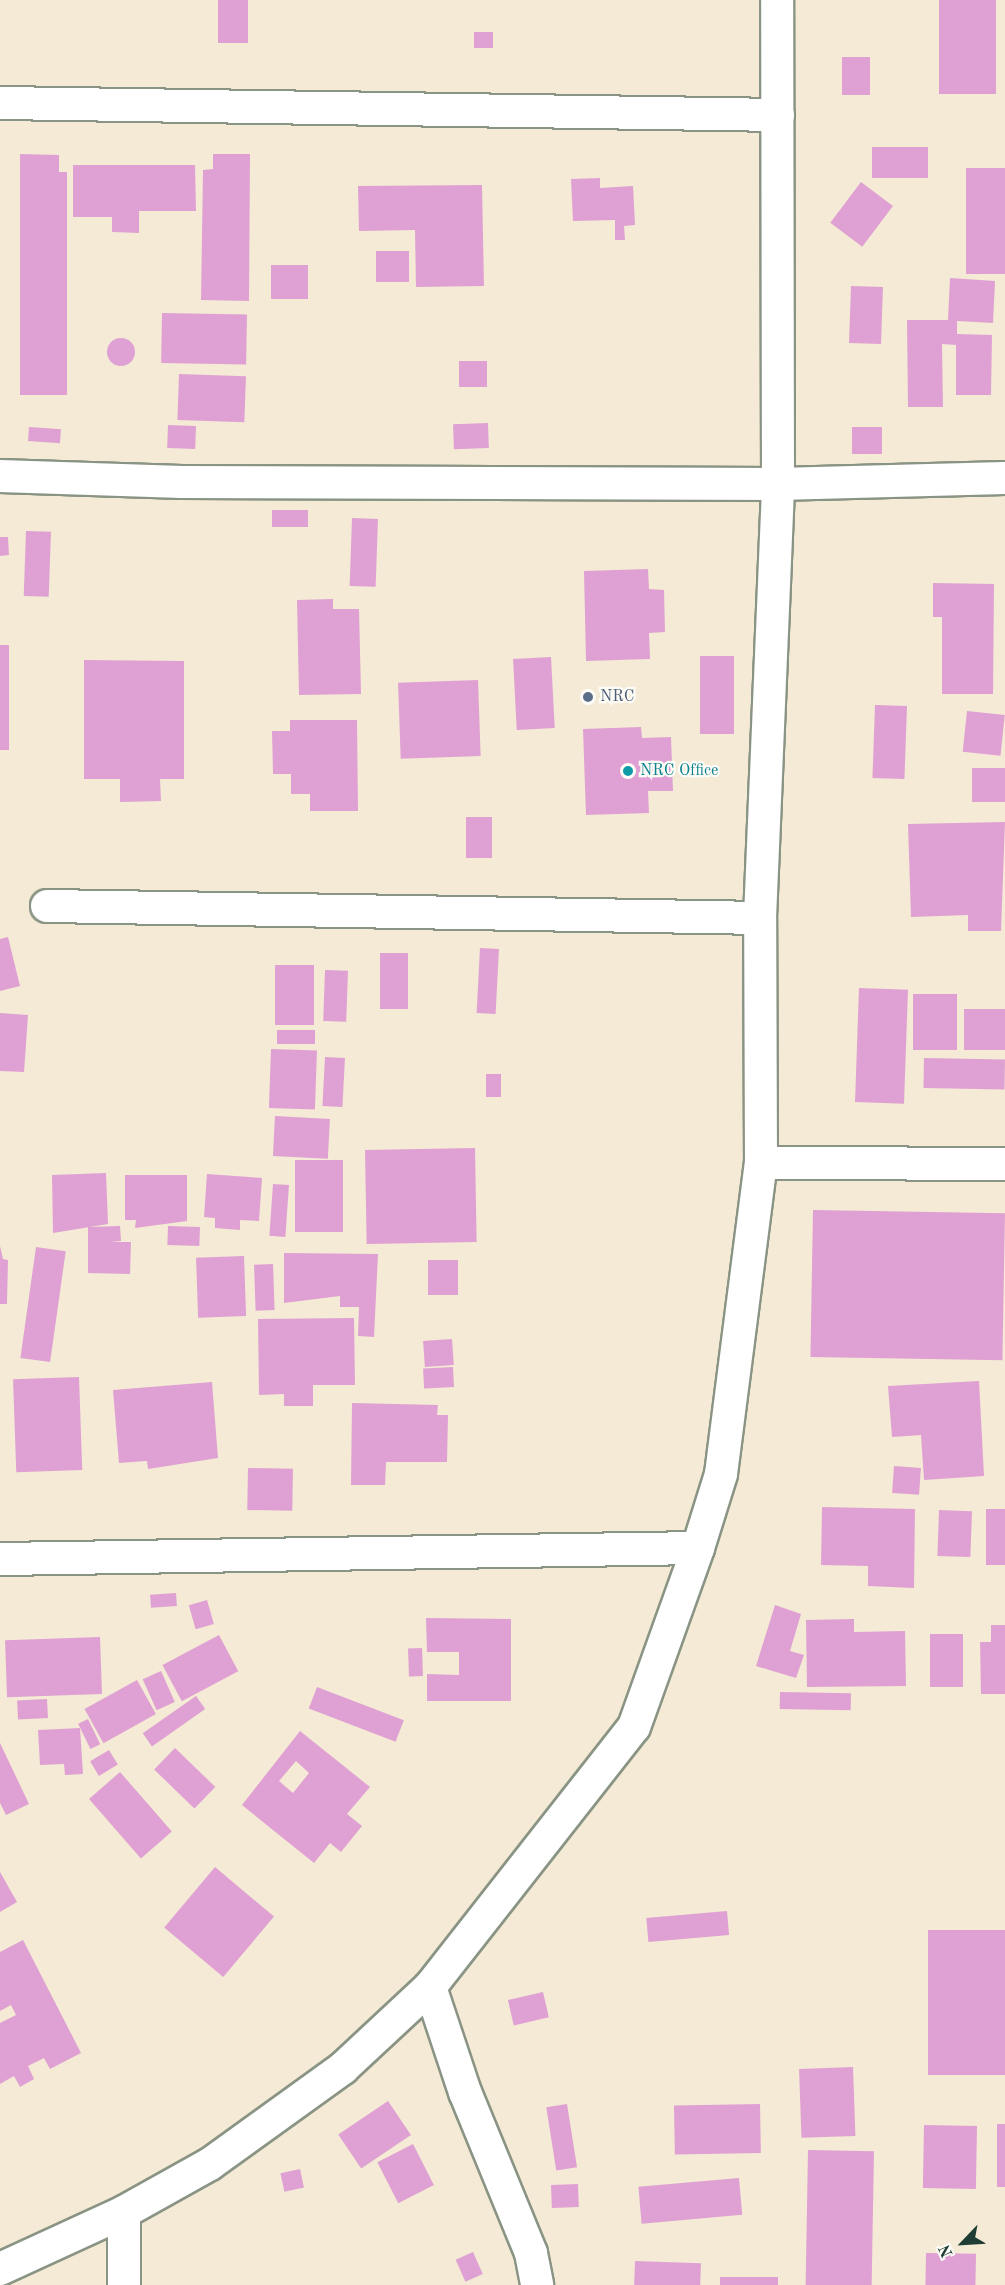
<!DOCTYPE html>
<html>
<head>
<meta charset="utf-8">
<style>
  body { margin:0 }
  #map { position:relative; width:1005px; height:2285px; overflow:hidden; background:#f4ead5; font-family:"Old Standard TT",serif }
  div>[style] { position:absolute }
  .building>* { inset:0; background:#dfa1d3; transform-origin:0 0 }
  .round { border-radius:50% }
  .roads { filter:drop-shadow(2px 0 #8a9484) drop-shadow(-2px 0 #8a9484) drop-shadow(0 2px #8a9484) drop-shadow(0 -2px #8a9484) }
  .street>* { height:32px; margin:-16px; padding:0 16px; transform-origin:16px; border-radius:16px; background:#fff }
  .dots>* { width:16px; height:16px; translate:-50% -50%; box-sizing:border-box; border:3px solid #fdfcf7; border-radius:50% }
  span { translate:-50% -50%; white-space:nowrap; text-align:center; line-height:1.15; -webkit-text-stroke:4.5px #fdfcf7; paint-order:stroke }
  .service-label { font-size:16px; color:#4e5e75 }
  .left { translate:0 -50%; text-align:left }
  .culture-label { font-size:16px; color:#0d838f }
  .north { position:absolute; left:933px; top:2213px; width:60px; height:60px; -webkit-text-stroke:4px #fdfcf7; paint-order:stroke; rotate:245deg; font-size:16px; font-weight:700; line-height:24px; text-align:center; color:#1f3d34 }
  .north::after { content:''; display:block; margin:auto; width:21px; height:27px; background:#1f3d34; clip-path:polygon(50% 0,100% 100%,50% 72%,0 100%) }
</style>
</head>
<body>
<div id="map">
  <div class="building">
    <div style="left:218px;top:0;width:30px;height:43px"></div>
    <div style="left:939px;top:0;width:57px;height:94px"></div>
    <div style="left:493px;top:32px;width:16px;height:19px;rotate:90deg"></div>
    <div style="left:842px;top:57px;width:28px;height:38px"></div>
    <div style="left:872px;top:147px;width:56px;height:31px"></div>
    <div style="clip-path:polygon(20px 154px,59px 155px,59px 172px,67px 172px,67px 395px,20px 395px)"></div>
    <div style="clip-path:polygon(213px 154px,250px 154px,249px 301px,201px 300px,203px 170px,213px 169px)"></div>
    <div style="clip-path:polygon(73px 165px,195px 165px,196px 211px,139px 211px,139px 233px,112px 232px,112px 217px,73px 217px)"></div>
    <div style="left:1005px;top:168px;width:106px;height:39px;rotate:90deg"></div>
    <div style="clip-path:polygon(600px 178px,600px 188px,633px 186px,635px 225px,624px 226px,625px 240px,615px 240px,615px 220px,573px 221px,571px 179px)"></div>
    <div style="left:861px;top:182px;width:40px;height:51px;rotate:37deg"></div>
    <div style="clip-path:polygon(482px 185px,484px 286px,416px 287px,415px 230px,359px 231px,358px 186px)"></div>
    <div style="left:376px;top:251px;width:33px;height:31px"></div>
    <div style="left:271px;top:265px;width:37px;height:34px"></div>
    <div style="clip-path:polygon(950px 278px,995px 281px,993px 323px,957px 321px,957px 334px,992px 335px,991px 395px,956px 395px,956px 345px,942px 344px,943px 407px,908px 407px,907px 320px,948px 320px)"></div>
    <div style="left:851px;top:286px;width:32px;height:57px;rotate:2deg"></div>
    <div style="left:162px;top:313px;width:85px;height:50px;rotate:1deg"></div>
    <div class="round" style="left:107px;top:338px;width:28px;height:28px"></div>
    <div style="left:459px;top:361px;width:28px;height:26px"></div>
    <div style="left:179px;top:374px;width:67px;height:46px;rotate:2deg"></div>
    <div style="left:488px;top:423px;width:25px;height:35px;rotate:88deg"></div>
    <div style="left:168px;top:425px;width:28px;height:23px;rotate:2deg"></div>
    <div style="left:29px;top:427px;width:32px;height:14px;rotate:4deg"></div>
    <div style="left:852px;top:427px;width:30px;height:27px"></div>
    <div style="left:272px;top:510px;width:36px;height:17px"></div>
    <div style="left:352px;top:518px;width:26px;height:68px;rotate:2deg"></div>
    <div style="left:26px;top:531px;width:25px;height:65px;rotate:2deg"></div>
    <div style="clip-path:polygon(0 537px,8px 537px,9px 555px,0 556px)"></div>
    <div style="clip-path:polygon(648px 569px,649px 589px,664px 590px,665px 632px,649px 633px,650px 659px,586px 661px,584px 571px)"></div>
    <div style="clip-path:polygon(933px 583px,994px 584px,993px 694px,942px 694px,942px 617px,933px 617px)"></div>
    <div style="clip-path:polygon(333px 599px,333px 609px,359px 609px,361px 694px,299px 695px,297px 600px)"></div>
    <div style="left:0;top:645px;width:9px;height:105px"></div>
    <div style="left:700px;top:656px;width:34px;height:78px"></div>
    <div style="left:551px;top:657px;width:71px;height:38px;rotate:87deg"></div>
    <div style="clip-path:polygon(84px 660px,184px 661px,184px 779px,160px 779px,161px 801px,120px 802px,120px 779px,84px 779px)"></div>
    <div style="left:478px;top:680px;width:76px;height:80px;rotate:88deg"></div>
    <div style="left:875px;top:705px;width:32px;height:73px;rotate:2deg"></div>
    <div style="left:967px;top:711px;width:38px;height:41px;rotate:6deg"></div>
    <div style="clip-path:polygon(290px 720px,357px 720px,358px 811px,310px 811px,310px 794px,291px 794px,291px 774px,273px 774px,272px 731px,290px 731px)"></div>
    <div style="clip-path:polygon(641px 727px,642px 738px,671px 737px,673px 791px,648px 791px,649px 813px,586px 815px,583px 729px)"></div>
    <div style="left:1005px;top:768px;width:34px;height:33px;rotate:90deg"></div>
    <div style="left:466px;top:817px;width:26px;height:41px"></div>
    <div style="clip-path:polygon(1005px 822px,1001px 931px,968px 931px,968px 915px,911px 917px,908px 824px)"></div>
    <div style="clip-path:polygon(8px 937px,20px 986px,0 991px,0 939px)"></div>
    <div style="left:480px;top:948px;width:19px;height:65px;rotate:3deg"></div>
    <div style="left:380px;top:953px;width:28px;height:56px"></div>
    <div style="left:275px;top:965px;width:39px;height:60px"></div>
    <div style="left:325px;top:970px;width:23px;height:51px;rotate:2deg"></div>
    <div style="left:859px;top:988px;width:49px;height:114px;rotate:2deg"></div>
    <div style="left:913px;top:994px;width:44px;height:56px"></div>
    <div style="left:964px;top:1009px;width:41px;height:41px"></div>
    <div style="clip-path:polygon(0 1013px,28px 1015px,24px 1072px,0 1071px)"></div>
    <div style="left:277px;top:1030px;width:38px;height:14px"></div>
    <div style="left:271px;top:1049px;width:46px;height:59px;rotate:2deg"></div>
    <div style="left:325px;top:1057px;width:20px;height:49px;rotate:3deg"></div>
    <div style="left:924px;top:1058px;width:81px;height:30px;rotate:1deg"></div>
    <div style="left:486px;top:1074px;width:15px;height:23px"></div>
    <div style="left:275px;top:1116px;width:55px;height:40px;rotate:3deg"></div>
    <div style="left:475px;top:1148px;width:94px;height:110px;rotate:89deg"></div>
    <div style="left:295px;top:1160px;width:48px;height:72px"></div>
    <div style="clip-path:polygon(106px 1173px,108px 1224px,53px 1233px,52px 1175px)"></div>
    <div style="clip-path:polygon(207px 1174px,262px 1178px,259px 1221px,240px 1220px,240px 1230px,215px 1228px,215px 1218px,204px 1217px)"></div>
    <div style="clip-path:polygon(125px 1175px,187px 1175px,187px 1221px,135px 1228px,136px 1220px,125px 1220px)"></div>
    <div style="left:273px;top:1184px;width:16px;height:52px;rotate:4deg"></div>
    <div style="left:813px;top:1210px;width:192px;height:147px;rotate:1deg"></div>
    <div style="clip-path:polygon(120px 1226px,121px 1241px,110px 1242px,131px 1242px,130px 1274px,88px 1273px,88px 1227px)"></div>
    <div style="left:168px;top:1226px;width:32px;height:19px;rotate:2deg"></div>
    <div style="clip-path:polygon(0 1246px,3px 1259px,8px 1260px,7px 1304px,0 1304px)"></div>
    <div style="left:36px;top:1247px;width:30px;height:112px;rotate:8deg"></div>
    <div style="clip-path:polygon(284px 1253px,378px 1254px,374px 1337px,358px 1336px,359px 1307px,340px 1307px,340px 1296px,284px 1303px)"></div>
    <div style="left:244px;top:1256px;width:60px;height:48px;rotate:88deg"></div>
    <div style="left:458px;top:1260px;width:35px;height:30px;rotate:90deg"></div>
    <div style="left:273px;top:1264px;width:46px;height:19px;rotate:88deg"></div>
    <div style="clip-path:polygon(354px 1318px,355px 1385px,313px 1385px,313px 1406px,284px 1406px,284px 1394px,259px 1395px,258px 1319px)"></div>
    <div style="left:452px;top:1339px;width:26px;height:29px;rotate:86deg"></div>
    <div style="left:453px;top:1367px;width:20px;height:30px;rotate:87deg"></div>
    <div style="left:79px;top:1377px;width:93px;height:66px;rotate:88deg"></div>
    <div style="clip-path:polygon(979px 1381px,984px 1476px,924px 1480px,921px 1435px,892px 1437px,888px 1386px)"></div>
    <div style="clip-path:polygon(212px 1382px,218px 1458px,148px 1469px,147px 1461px,119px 1463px,113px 1390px)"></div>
    <div style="clip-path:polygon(352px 1403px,438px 1405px,437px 1415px,448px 1415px,447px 1462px,386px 1462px,385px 1485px,351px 1485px)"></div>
    <div style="left:894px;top:1466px;width:27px;height:27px;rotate:4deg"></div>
    <div style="left:248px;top:1468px;width:45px;height:42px;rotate:1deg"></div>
    <div style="clip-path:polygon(822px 1507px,915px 1509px,914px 1588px,868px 1586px,868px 1566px,821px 1565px)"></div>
    <div style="left:1005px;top:1509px;width:56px;height:19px;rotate:90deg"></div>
    <div style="left:939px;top:1510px;width:33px;height:46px;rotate:2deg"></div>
    <div style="left:176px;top:1593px;width:13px;height:26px;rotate:86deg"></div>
    <div style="left:207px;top:1600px;width:25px;height:19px;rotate:74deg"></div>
    <div style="clip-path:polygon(775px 1605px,801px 1614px,790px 1651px,804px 1655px,796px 1678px,756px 1666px)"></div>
    <div style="clip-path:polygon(426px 1618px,511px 1619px,511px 1701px,427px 1701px,427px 1674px,459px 1675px,459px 1652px,427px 1652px)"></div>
    <div style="clip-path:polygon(854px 1619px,854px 1632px,905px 1631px,906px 1686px,807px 1687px,806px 1620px)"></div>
    <div style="clip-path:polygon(991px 1625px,1005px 1625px,1005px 1694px,981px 1694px,980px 1642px,991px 1642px)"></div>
    <div style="left:930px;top:1634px;width:33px;height:53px"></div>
    <div style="left:219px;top:1635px;width:41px;height:64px;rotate:62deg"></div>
    <div style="left:100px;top:1637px;width:57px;height:95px;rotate:88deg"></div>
    <div style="left:422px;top:1648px;width:28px;height:14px;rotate:88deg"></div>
    <div style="left:161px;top:1671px;width:34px;height:20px;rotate:66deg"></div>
    <div style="left:137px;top:1680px;width:39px;height:60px;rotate:61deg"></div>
    <div style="left:317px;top:1687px;width:93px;height:23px;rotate:21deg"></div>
    <div style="left:780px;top:1692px;width:71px;height:17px;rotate:1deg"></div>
    <div style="left:196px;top:1696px;width:16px;height:65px;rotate:55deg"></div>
    <div style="left:47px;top:1699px;width:19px;height:30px;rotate:87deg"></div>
    <div style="left:88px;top:1719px;width:28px;height:11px;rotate:64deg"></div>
    <div style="clip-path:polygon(80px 1728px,83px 1774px,65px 1775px,64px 1764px,40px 1765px,38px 1730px)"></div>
    <div style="clip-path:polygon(evenodd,300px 1731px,370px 1787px,347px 1814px,362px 1826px,341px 1852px,330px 1843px,314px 1863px,242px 1805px,300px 1731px,296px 1761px,309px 1773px,293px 1793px,279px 1781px,296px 1761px)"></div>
    <div style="clip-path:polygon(0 1743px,29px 1804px,6px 1815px,0 1803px)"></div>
    <div style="left:175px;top:1748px;width:56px;height:30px;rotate:44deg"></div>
    <div style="left:109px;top:1750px;width:17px;height:22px;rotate:59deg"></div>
    <div style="left:120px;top:1772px;width:79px;height:41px;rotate:49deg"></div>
    <div style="left:215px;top:1867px;width:77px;height:79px;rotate:40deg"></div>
    <div style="clip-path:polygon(0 1872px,17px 1902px,0 1912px)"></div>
    <div style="left:727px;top:1911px;width:24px;height:81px;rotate:85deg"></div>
    <div style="left:1005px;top:1930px;width:145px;height:77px;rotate:90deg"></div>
    <div style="clip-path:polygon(23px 1940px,81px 2053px,50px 2069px,44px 2058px,28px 2066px,34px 2079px,20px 2087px,14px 2076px,0 2084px,0 2023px,16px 2015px,11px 2005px,0 2011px,0 1952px)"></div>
    <div style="left:543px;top:1992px;width:26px;height:36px;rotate:77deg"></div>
    <div style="left:853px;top:2067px;width:69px;height:54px;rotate:88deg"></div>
    <div style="left:388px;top:2101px;width:41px;height:60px;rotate:56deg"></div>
    <div style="left:567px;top:2104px;width:64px;height:21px;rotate:81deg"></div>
    <div style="left:760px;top:2104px;width:49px;height:86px;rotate:89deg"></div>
    <div style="left:997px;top:2124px;width:8px;height:63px"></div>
    <div style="left:924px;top:2125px;width:53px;height:63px;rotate:1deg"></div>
    <div style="left:413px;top:2144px;width:46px;height:40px;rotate:63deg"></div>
    <div style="left:808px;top:2150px;width:66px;height:135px;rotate:1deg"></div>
    <div style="left:300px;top:2169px;width:19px;height:20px;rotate:78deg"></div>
    <div style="left:739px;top:2178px;width:37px;height:101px;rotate:85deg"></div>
    <div style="left:578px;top:2184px;width:23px;height:27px;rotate:88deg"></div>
    <div style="left:473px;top:2252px;width:24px;height:19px;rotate:66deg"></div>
    <div style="left:926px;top:2253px;width:50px;height:32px;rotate:1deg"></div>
    <div style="left:635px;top:2261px;width:66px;height:24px;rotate:2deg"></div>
    <div style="left:720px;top:2277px;width:58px;height:8px"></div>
  </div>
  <div class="roads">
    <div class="street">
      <div style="left:0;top:103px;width:778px;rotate:0.88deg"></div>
      <div style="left:0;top:476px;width:182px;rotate:1.9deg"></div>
      <div style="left:182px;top:482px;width:596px;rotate:0.19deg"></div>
      <div style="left:778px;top:484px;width:227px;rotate:-1.5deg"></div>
      <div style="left:47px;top:906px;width:713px;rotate:0.96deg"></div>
      <div style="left:761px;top:1163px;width:244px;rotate:0.2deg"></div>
      <div style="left:0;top:1559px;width:698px;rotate:-0.9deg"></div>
      <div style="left:430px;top:1987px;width:111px;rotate:71.6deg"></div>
      <div style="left:465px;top:2092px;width:174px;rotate:67.7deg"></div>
      <div style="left:531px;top:2253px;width:33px;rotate:79deg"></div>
      <div style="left:124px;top:2212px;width:73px;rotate:90deg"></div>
      <div style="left:0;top:2269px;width:136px;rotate:-24.7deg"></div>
      <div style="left:124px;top:2212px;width:98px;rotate:-29.2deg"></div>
      <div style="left:210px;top:2164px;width:164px;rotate:-35.8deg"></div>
      <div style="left:343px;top:2068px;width:119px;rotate:-43deg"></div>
      <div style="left:430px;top:1987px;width:330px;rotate:-51.9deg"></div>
      <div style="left:634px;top:1727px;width:190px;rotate:-70.3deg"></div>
      <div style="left:698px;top:1548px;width:77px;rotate:-72.7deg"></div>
      <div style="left:721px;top:1474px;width:314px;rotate:-82.7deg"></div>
      <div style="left:761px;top:1163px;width:245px;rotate:-90.2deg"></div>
      <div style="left:760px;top:918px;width:434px;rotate:-87.6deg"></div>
      <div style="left:778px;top:484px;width:484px;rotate:-90.1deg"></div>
    </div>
  </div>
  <div class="dots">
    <div style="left:588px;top:697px;background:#5c6f8a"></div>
    <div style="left:628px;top:771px;background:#0f9aa8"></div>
  </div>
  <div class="service-label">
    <span class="left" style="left:600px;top:697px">NRC</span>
  </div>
  <div class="culture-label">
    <span class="left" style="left:640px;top:771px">NRC Office</span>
  </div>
  <div class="north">N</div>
</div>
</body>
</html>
